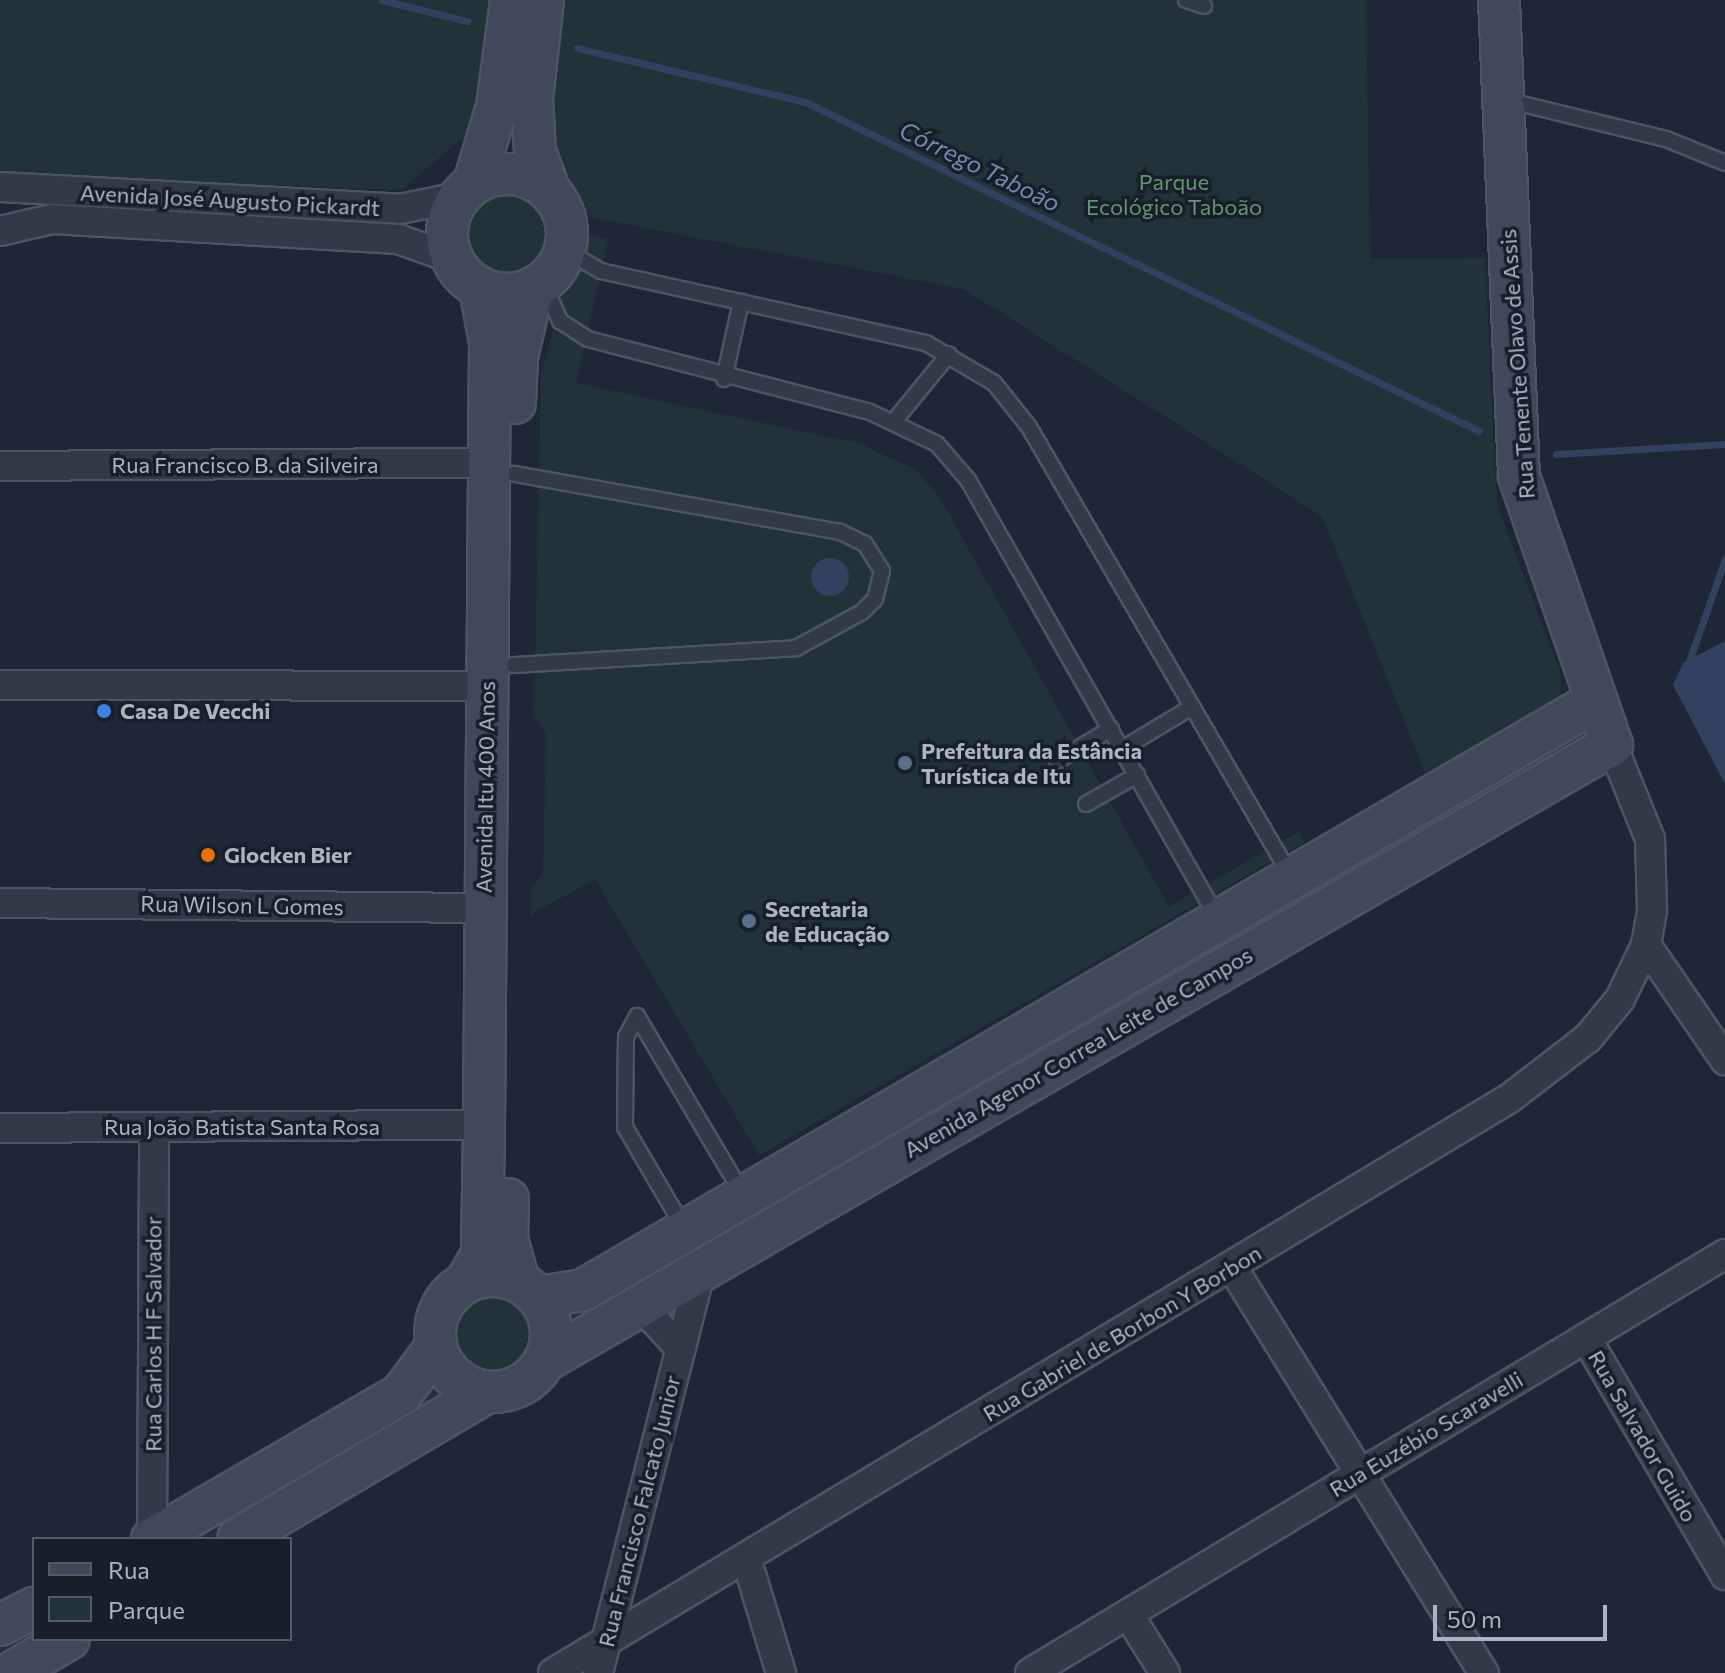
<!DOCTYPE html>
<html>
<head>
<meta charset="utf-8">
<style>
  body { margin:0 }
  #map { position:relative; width:1725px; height:1673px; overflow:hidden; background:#1f2737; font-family:Commissioner,sans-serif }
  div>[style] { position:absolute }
  .green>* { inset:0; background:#213338 }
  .round { border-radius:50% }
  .water>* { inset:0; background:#32415f }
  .stream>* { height:7px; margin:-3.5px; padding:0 3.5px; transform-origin:3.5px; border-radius:3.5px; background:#32415f }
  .roads { filter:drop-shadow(2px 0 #4d5462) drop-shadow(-2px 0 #4d5462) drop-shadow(0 2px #4d5462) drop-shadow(0 -2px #4d5462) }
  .lane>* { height:14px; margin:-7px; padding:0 7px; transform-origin:7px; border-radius:7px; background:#323a47 }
  .street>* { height:28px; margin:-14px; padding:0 14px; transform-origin:14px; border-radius:14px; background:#323a47 }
  .secondary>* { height:40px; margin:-20px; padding:0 20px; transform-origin:20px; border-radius:20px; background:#40485a }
  .secondary>.ring { margin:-20px; padding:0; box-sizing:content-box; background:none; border:40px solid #40485a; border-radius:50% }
  .dots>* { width:22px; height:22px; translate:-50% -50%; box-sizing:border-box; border:4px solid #181f2b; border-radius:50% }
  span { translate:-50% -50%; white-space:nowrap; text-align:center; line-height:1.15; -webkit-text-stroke:7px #181f2b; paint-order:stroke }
  .park-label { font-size:22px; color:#649573 }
  .street-label { font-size:22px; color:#acb4c4 }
  .poi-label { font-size:22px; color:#acb4c4; font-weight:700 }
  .left { translate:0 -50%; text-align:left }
  .water-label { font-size:24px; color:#7488ad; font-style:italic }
  .legend { position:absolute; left:32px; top:1537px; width:260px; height:104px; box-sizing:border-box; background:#181f2b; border:2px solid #535b68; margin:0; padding:10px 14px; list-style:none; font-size:24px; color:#acb4c4 }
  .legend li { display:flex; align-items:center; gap:16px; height:40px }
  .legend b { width:40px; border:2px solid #535b68 }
  .scale { position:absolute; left:1433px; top:1605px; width:174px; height:36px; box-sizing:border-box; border:4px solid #acb4c4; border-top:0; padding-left:10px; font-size:24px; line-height:28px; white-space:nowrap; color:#acb4c4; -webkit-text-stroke:6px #181f2b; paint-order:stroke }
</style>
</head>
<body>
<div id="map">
  <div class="green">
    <div style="clip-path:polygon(0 0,1366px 0,1370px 259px,1485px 258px,1497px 505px,1560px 672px,1561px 694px,1551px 706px,1425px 773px,1322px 516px,964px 289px,583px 216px,549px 148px,464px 137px,401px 190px,0 174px)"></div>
    <div class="round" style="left:458px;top:185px;width:98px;height:98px"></div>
    <div style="clip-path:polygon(579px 232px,608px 239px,576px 383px,861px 444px,916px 470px,940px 498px,1169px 907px,1299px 831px,1305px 842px,759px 1155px,595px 879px,530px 915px,531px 888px,543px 873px,546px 734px,534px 717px,541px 376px)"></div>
    <div style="clip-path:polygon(1577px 732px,1579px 743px,563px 1328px,560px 1310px)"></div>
    <div class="round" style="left:445px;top:1288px;width:94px;height:94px"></div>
    <div style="clip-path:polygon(437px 1378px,459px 1396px,217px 1539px,184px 1539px)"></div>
    <div style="clip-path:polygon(34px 1630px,34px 1639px,0 1668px,0 1645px)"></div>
  </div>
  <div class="water">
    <div class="round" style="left:811px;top:558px;width:38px;height:38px"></div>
    <div style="clip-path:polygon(1725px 641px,1725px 784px,1673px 685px,1683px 663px)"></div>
  </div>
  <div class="stream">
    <div style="left:382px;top:0;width:88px;rotate:13.9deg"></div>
    <div style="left:577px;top:48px;width:234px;rotate:13.3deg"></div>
    <div style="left:805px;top:102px;width:750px;rotate:26.02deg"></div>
    <div style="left:1556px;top:454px;width:169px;rotate:-3.4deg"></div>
    <div style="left:1687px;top:667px;width:114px;rotate:-70.6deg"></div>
  </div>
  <div class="roads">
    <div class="lane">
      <div style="left:1186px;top:0;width:19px;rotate:18deg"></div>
      <div style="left:1506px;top:100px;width:165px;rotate:13.7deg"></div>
      <div style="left:1666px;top:139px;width:64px;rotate:22.1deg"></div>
      <div style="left:565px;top:250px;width:42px;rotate:30.3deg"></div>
      <div style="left:601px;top:271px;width:333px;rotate:12.5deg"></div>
      <div style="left:926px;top:343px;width:79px;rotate:30.5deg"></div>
      <div style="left:994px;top:383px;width:56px;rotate:51.5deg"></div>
      <div style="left:1029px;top:427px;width:520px;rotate:59.74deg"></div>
      <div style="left:543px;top:282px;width:43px;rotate:66.4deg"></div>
      <div style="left:560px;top:321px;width:33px;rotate:33deg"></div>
      <div style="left:588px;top:339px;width:291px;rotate:14.5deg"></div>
      <div style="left:870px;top:412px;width:74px;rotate:25.5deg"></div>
      <div style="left:937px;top:444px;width:48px;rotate:49.3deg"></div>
      <div style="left:968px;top:480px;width:505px;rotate:60.34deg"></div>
      <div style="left:724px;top:379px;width:79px;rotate:-77.6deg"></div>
      <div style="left:895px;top:420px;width:85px;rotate:-50.7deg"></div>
      <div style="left:513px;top:665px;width:284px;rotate:-3.4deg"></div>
      <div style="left:796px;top:648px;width:75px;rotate:-28.6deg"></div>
      <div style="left:862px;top:612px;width:18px;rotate:-45deg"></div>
      <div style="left:875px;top:599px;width:29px;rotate:-76deg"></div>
      <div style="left:882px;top:571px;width:32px;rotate:-122deg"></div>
      <div style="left:865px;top:544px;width:28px;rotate:-154deg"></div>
      <div style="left:840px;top:532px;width:331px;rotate:-169.9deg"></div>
      <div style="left:1122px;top:749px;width:82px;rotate:-31deg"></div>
      <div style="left:1057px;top:761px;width:63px;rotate:-30.7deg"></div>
      <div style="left:1086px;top:804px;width:59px;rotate:-29.6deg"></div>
      <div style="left:684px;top:1228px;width:117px;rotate:-120.3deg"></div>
      <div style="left:625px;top:1127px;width:90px;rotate:-89.4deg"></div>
      <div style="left:626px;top:1037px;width:24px;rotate:-62deg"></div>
      <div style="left:637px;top:1016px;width:209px;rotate:59.3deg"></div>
    </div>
    <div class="street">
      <div style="left:0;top:187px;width:401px;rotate:3.1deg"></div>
      <div style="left:400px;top:209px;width:60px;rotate:-11.5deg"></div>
      <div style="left:0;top:231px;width:53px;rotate:-13deg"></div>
      <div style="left:52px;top:219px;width:347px;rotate:3.3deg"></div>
      <div style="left:398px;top:239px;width:57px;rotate:19.4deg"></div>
      <div style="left:0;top:466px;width:489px;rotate:-0.4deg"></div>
      <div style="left:0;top:685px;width:487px;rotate:0.1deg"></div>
      <div style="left:0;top:903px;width:484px;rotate:0.6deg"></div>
      <div style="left:1646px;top:945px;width:140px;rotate:55.5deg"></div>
      <div style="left:0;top:1128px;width:484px;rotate:-0.4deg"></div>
      <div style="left:1232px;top:1267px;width:478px;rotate:58.2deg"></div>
      <div style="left:642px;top:1307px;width:56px;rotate:47.2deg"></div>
      <div style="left:1586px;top:1338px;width:275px;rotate:59.6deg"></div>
      <div style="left:152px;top:1539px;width:411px;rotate:-89.7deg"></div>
      <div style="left:747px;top:1561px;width:117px;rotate:73.1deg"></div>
      <div style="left:1128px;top:1614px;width:70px;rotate:57.9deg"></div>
      <div style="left:553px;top:1673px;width:1116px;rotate:-31deg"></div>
      <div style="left:1510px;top:1098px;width:98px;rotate:-37.6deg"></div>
      <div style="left:1588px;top:1038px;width:50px;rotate:-50.6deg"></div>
      <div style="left:1620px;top:999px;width:60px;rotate:-64.3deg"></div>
      <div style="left:1646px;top:945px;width:36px;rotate:-80deg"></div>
      <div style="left:1652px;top:910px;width:71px;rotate:-91.6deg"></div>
      <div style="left:1650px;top:839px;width:101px;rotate:-112deg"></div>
      <div style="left:598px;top:1673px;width:416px;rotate:-75.7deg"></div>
      <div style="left:1030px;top:1673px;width:812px;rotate:-31.08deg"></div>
    </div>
    <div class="secondary">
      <div style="left:543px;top:0;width:100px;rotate:96.3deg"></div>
      <div style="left:532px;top:99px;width:52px;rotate:86.7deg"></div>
      <div style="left:535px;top:151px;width:41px;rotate:70.3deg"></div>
      <div class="ring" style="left:447px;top:174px;width:80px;height:80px"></div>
      <div style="left:474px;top:183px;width:79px;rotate:-73.2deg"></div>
      <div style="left:497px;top:107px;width:108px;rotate:-82.5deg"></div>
      <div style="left:515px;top:403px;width:46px;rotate:-87.5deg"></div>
      <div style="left:517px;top:357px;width:71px;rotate:-76.9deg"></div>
      <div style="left:508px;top:1199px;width:40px;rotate:91.4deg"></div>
      <div style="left:507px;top:1239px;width:45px;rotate:74.4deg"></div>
      <div class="ring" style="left:435px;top:1276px;width:76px;height:76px"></div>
      <div style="left:466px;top:1282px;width:32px;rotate:-60deg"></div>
      <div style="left:482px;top:1254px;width:129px;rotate:-89.1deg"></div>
      <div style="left:484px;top:1125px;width:782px;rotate:-89.56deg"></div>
      <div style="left:490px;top:343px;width:56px;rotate:-100.3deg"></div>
      <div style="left:539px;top:1297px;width:45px;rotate:-9deg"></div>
      <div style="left:583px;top:1290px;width:1170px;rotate:-30.18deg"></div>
      <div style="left:545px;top:1361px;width:1232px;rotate:-30deg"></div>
      <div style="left:1612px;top:745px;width:285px;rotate:-109.1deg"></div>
      <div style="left:1519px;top:476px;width:476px;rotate:-92.4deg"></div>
      <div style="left:152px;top:1539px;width:288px;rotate:-30.2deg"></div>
      <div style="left:401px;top:1394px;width:59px;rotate:-53.3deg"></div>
      <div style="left:238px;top:1539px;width:288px;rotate:-30.5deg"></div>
      <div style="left:0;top:1625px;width:38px;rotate:-27deg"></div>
      <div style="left:11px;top:1673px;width:67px;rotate:-30.4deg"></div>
    </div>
  </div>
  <div class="dots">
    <div style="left:104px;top:711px;background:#3f7fe0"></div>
    <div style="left:905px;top:763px;background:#5c6f8a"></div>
    <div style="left:208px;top:855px;background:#e8710a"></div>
    <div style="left:749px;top:921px;background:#5c6f8a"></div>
  </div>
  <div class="park-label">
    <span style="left:1174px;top:194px">Parque<br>Ecológico Taboão</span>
  </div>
  <div class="street-label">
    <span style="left:230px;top:200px;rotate:3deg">Avenida José Augusto Pickardt</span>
    <span style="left:1517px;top:364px;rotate:-94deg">Rua Tenente Olavo de Assis</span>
    <span style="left:245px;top:465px">Rua Francisco B. da Silveira</span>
    <span style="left:485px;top:787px;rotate:-89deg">Avenida Itu 400 Anos</span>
    <span style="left:242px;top:905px;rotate:1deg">Rua Wilson L Gomes</span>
    <span style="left:1078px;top:1052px;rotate:-30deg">Avenida Agenor Correa Leite de Campos</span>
    <span style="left:242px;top:1127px">Rua João Batista Santa Rosa</span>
    <span style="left:1122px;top:1333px;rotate:-31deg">Rua Gabriel de Borbon Y Borbon</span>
    <span style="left:153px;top:1334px;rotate:-90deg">Rua Carlos H F Salvador</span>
    <span style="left:1426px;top:1434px;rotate:-31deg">Rua Euzébio Scaravelli</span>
    <span style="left:1643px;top:1436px;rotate:60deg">Rua Salvador Guido</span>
    <span style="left:639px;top:1511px;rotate:-76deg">Rua Francisco Falcato Junior</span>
  </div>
  <div class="poi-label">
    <span class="left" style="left:120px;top:711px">Casa De Vecchi</span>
    <span class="left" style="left:921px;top:763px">Prefeitura da Estância<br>Turística de Itu</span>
    <span class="left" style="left:224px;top:855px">Glocken Bier</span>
    <span class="left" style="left:765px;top:921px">Secretaria<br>de Educação</span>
  </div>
  <div class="water-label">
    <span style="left:980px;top:166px;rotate:26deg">Córrego Taboão</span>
  </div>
  <ul class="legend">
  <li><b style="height:10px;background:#40485a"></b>Rua</li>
  <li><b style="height:22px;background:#213338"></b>Parque</li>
  </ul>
  <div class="scale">50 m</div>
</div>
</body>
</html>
